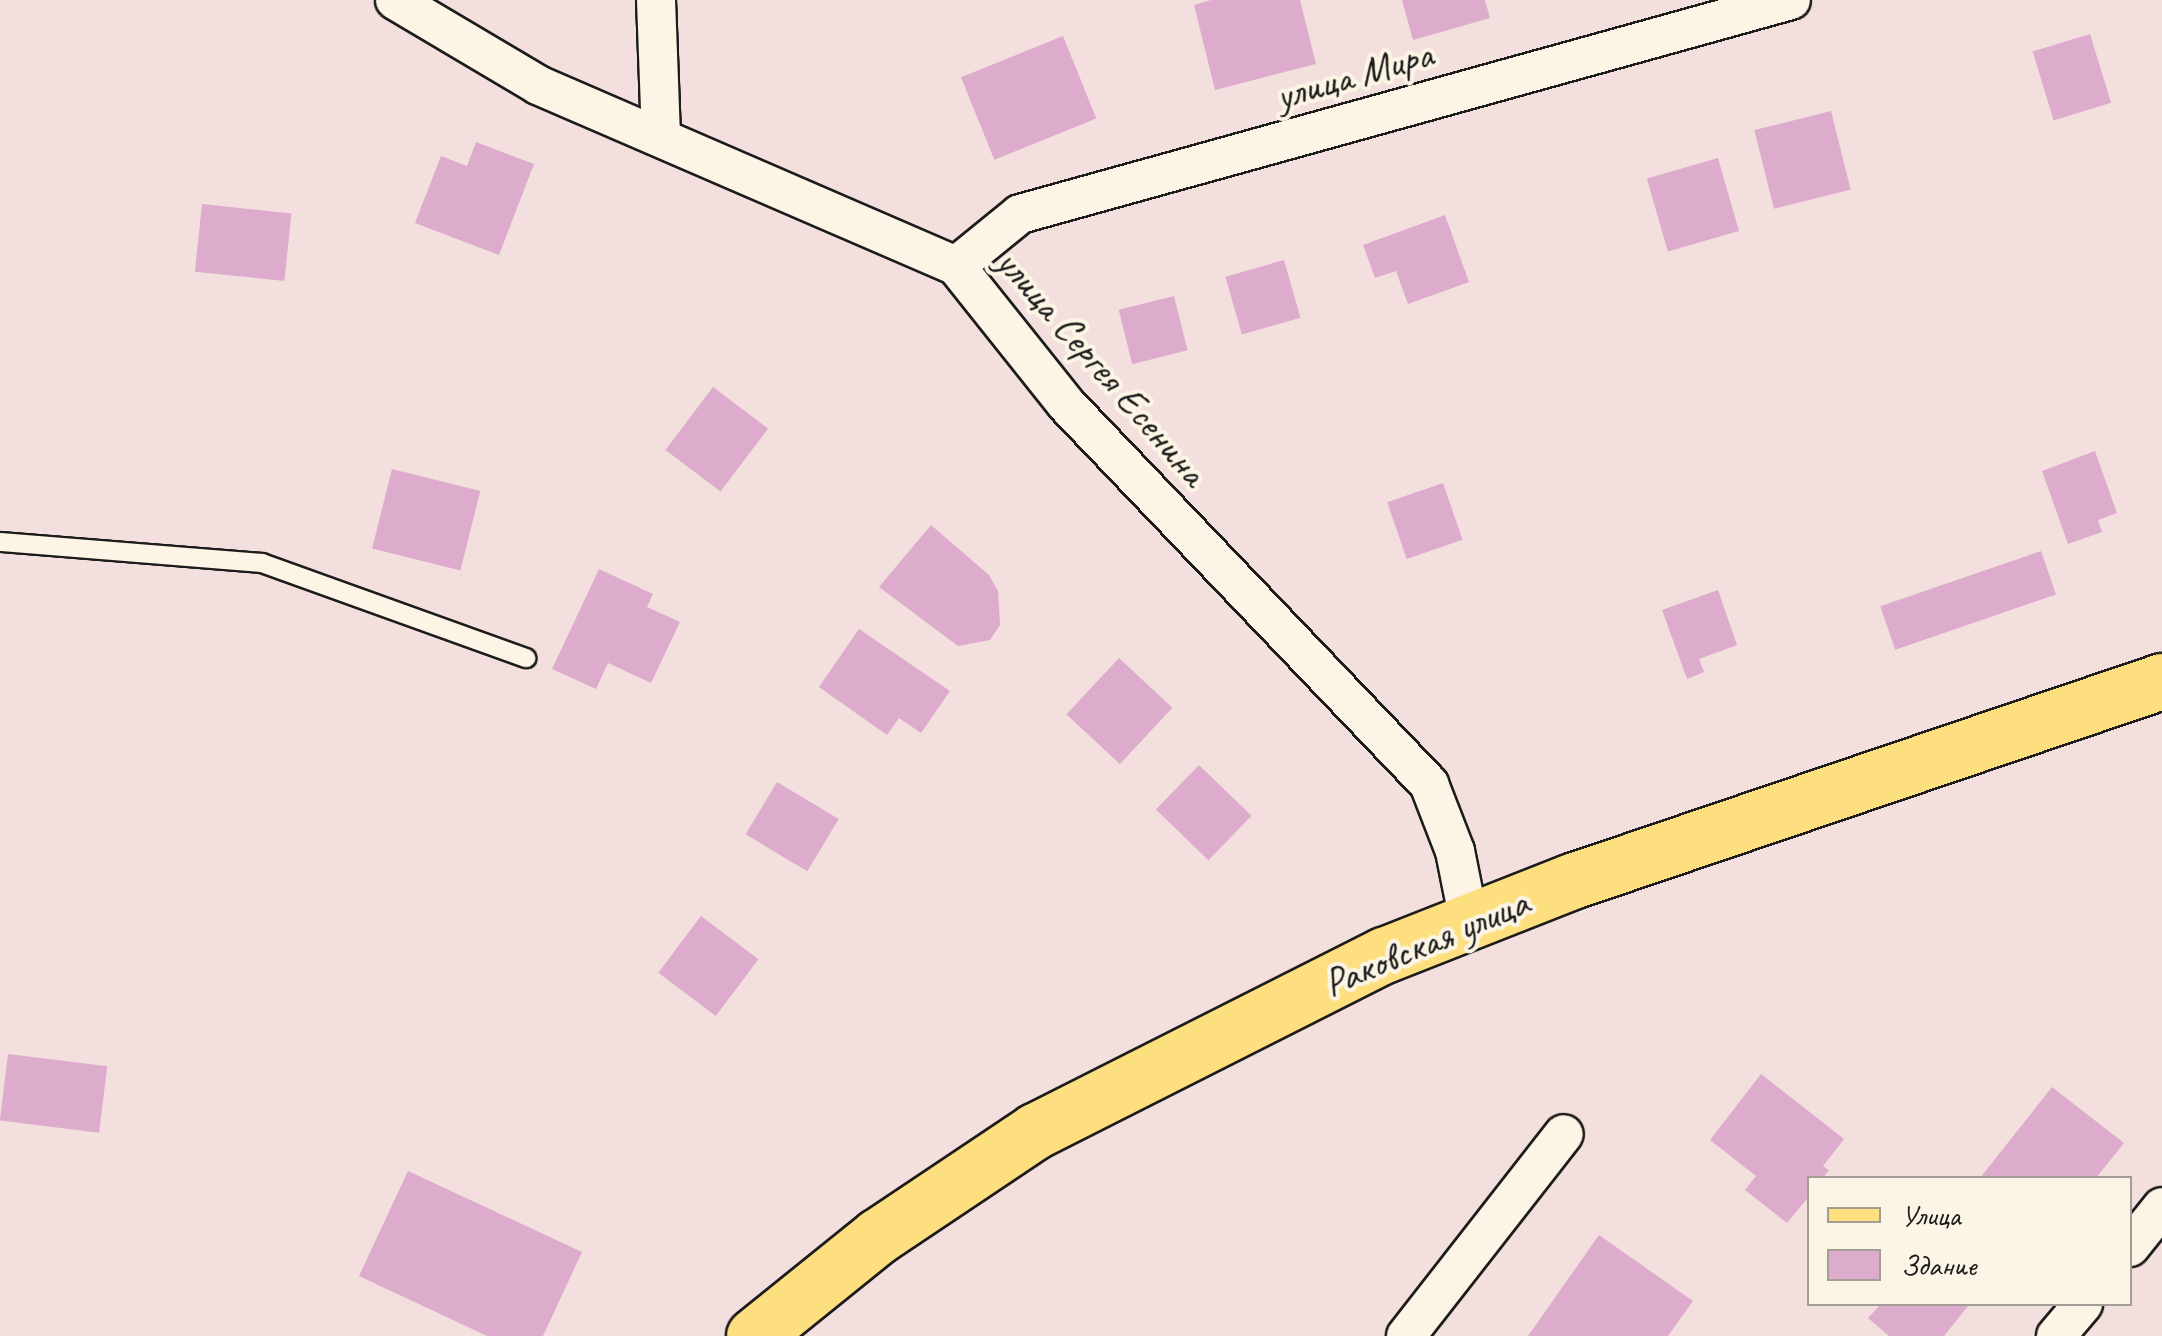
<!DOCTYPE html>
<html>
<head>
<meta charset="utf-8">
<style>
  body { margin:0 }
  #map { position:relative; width:2162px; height:1336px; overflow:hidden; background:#f3dfde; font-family:Caveat,sans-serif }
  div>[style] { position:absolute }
  .building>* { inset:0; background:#ddaccc; transform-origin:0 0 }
  .roads { filter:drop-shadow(2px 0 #1c1c1c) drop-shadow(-2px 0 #1c1c1c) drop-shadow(0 2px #1c1c1c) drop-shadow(0 -2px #1c1c1c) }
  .service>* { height:18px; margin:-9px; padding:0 9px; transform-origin:9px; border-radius:9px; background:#fcf5e5 }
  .minor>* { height:38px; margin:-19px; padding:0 19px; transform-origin:19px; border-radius:19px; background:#fcf5e5 }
  .primary>* { height:55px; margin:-27.5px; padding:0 27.5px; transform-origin:27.5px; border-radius:27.5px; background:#fedf80 }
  span { translate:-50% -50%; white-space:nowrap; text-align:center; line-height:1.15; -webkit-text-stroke:8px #fcf5e5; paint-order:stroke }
  .street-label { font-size:40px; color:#1c1c1c }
  .legend { position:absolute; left:1807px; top:1176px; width:325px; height:130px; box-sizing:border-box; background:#fcf5e5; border:2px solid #a29e95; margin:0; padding:12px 18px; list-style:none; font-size:30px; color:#1c1c1c }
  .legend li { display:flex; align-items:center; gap:20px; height:50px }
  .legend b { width:50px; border:2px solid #a29e95 }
</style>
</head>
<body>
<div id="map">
  <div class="building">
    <div style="clip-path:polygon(1211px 0,1300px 0,1316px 64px,1215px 90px,1194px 5px)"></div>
    <div style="clip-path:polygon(1402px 0,1485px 0,1490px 18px,1413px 40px)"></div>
    <div style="left:2090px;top:34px;width:72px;height:60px;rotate:73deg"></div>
    <div style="left:1063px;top:36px;width:89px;height:110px;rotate:68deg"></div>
    <div style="left:1831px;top:111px;width:81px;height:79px;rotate:76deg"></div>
    <div style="clip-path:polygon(476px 142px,534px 164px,499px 255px,415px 223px,441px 156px,467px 166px)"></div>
    <div style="left:1718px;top:158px;width:76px;height:74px;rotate:74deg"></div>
    <div style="left:202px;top:204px;width:90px;height:68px;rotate:6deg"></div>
    <div style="clip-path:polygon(1445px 215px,1469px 282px,1408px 304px,1396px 271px,1375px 278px,1363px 245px)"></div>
    <div style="left:1284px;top:260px;width:60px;height:61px;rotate:74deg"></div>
    <div style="left:1174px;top:296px;width:56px;height:57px;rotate:76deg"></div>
    <div style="left:713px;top:387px;width:69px;height:79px;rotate:37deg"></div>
    <div style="clip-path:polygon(2095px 451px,2117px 513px,2098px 520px,2102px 532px,2068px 544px,2042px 471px)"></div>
    <div style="left:392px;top:469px;width:91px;height:82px;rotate:14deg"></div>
    <div style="left:1443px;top:483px;width:60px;height:59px;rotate:71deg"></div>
    <div style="clip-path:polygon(931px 525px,989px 575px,998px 591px,1000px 625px,990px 640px,958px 646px,879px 587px)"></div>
    <div style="left:2041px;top:551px;width:46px;height:170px;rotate:71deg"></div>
    <div style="clip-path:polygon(599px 569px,653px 594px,647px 607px,680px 622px,651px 683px,608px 663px,596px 689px,552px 669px)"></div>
    <div style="clip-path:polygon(1718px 590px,1737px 645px,1699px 659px,1704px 672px,1687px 679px,1662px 610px)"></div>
    <div style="clip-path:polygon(859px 629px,950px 691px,921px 733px,899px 718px,887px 735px,819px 687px)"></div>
    <div style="left:1119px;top:658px;width:73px;height:77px;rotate:43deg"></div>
    <div style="left:1199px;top:765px;width:73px;height:62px;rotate:44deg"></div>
    <div style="left:777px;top:782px;width:72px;height:61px;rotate:31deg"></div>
    <div style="left:701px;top:916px;width:72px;height:71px;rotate:37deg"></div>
    <div style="left:8px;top:1054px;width:100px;height:67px;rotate:7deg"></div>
    <div style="clip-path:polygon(1761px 1074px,1844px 1139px,1823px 1166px,1829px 1170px,1823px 1178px,1810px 1178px,1810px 1195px,1787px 1223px,1745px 1190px,1756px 1176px,1710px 1140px)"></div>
    <div style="clip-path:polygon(2052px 1087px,2124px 1143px,2096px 1178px,1980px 1178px)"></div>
    <div style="clip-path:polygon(408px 1171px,582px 1252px,543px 1336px,487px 1336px,359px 1276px)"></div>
    <div style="clip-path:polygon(1599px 1235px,1693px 1301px,1668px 1336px,1528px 1336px)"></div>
    <div style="clip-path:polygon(1881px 1304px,1967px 1304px,1969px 1305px,1944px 1336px,1889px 1336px,1868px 1318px)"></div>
  </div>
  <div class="roads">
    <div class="service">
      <div style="left:0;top:542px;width:263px;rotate:4.6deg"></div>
      <div style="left:262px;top:563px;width:281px;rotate:19.8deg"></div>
    </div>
    <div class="minor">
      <div style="left:395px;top:0;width:166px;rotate:30.7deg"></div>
      <div style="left:538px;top:85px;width:456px;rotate:23.4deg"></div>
      <div style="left:956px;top:266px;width:176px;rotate:51.4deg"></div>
      <div style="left:1066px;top:404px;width:526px;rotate:46.31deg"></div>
      <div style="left:1429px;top:784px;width:72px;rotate:68.8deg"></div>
      <div style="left:1455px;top:851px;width:71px;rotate:78.7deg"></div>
      <div style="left:656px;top:0;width:134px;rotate:87.9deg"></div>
      <div style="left:956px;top:266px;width:82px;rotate:-39.1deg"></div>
      <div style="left:1020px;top:214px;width:800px;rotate:-15.51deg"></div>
      <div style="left:2130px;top:1247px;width:51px;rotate:-51.3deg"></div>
      <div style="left:1406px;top:1336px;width:256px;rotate:-52deg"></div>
      <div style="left:2056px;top:1336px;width:42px;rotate:-49.8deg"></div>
    </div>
    <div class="primary">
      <div style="left:754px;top:1336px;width:159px;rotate:-38.9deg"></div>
      <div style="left:878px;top:1236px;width:189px;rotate:-33.8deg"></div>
      <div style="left:1035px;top:1131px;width:391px;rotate:-26.8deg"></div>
      <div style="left:1384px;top:955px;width:202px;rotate:-21.5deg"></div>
      <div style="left:1572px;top:881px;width:623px;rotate:-18.73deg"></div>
    </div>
  </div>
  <div class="street-label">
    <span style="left:1354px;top:75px;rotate:-16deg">улица Мира</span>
    <span style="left:1102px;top:367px;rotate:49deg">улица Сергея Есенина</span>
    <span style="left:1426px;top:943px;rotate:-23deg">Раковская улица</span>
  </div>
  <ul class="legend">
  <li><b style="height:12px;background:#fedf80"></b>Улица</li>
  <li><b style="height:28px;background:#ddaccc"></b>Здание</li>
  </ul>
</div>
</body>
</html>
